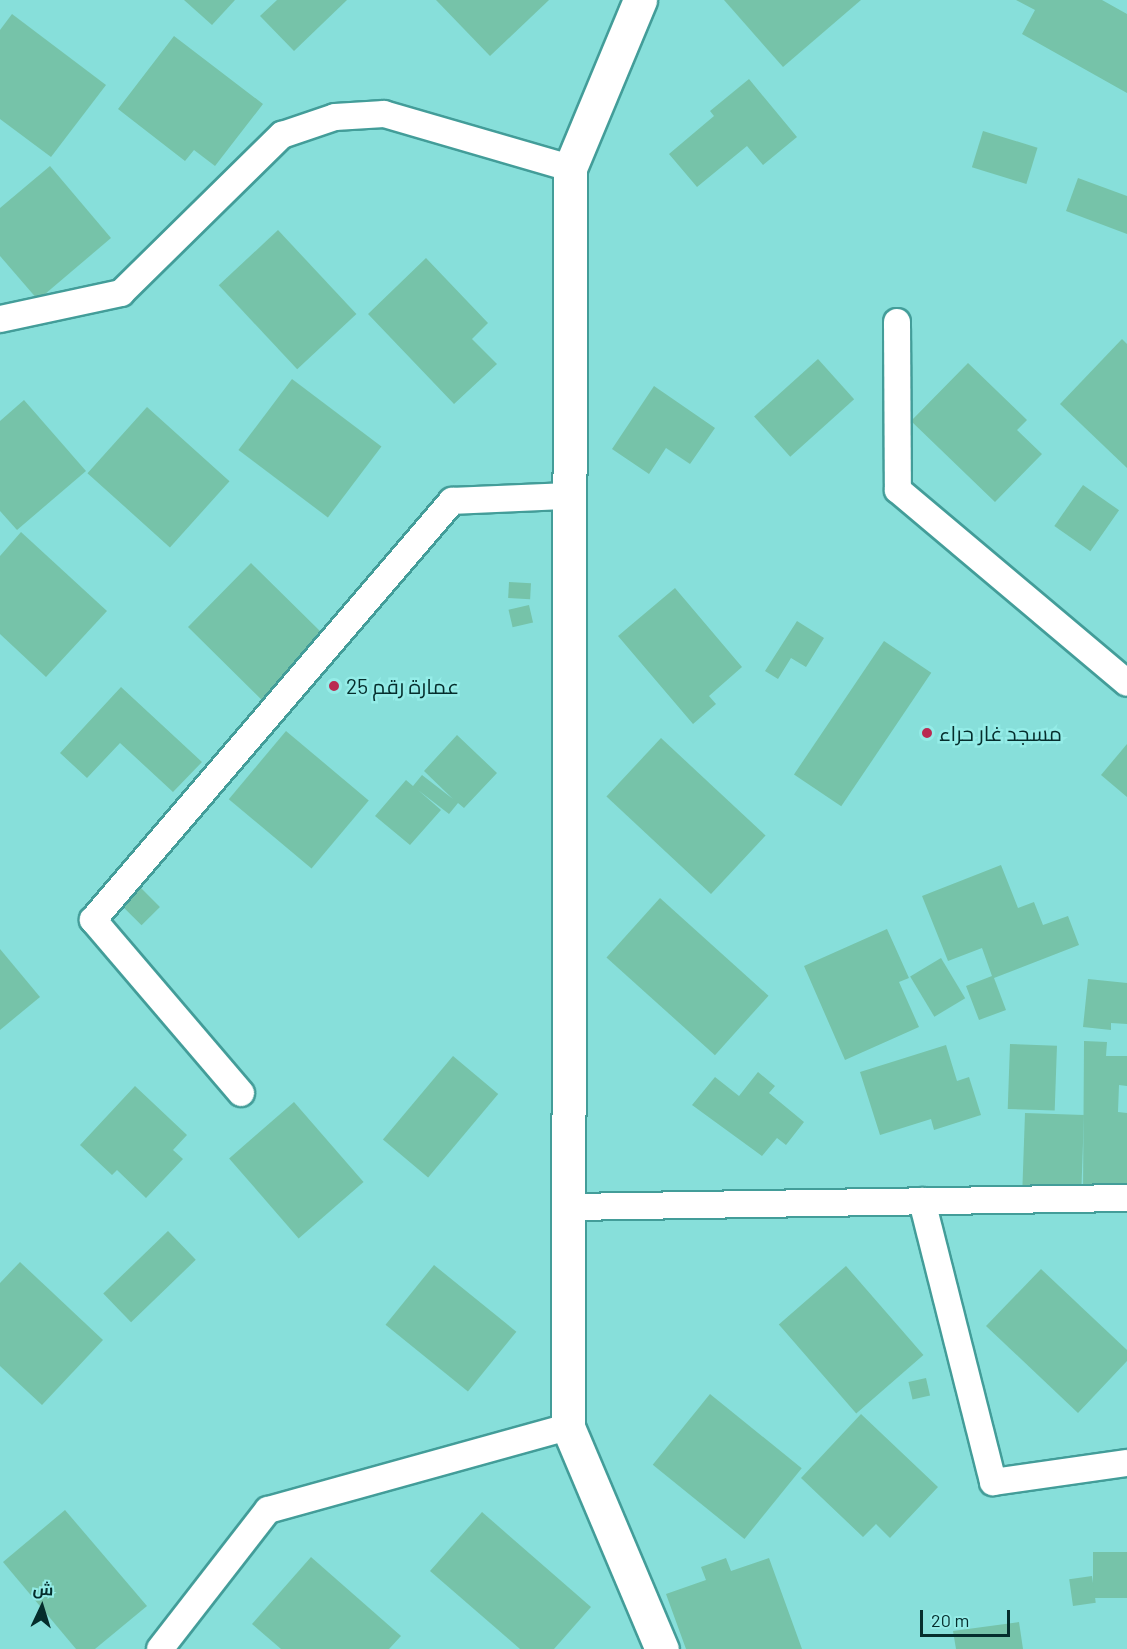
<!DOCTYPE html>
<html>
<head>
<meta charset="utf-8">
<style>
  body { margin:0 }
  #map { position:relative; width:1127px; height:1649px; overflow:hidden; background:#87dfda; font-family:Barlow,Cairo,sans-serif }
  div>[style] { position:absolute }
  .building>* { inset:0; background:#76c3a9; transform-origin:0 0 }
  .roads { filter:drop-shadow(2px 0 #439d99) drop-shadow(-2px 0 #439d99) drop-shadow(0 2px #439d99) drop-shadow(0 -2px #439d99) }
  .street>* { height:26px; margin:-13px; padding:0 13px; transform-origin:13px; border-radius:13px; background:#fff }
  .secondary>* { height:33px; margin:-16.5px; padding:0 16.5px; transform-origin:16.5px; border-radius:16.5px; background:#fff }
  .dots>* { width:16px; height:16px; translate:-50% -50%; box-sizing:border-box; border:3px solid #94ece7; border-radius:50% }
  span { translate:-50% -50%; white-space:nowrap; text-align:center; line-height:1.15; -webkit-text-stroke:5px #94ece7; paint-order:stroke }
  .poi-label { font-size:21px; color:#052d2c }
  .left { translate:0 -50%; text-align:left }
  .north { position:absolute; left:12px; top:1577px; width:60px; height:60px; -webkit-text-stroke:4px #94ece7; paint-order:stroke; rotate:4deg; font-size:16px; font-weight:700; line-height:24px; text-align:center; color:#052d2c }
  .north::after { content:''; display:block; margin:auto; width:21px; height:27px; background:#052d2c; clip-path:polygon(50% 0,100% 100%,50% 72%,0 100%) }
  .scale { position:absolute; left:920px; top:1610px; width:90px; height:27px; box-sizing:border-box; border:3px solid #052d2c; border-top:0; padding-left:8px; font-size:18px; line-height:21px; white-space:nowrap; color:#052d2c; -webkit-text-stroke:4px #94ece7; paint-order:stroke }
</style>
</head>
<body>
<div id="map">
  <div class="building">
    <div style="clip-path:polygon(184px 0,235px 0,212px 25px)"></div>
    <div style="clip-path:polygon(277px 0,347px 0,294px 51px,260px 16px)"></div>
    <div style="clip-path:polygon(436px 0,549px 0,490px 56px)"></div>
    <div style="clip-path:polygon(724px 0,861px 0,783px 67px)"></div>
    <div style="clip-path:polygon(1016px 0,1102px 0,1127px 14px,1127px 93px,1022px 34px,1035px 10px)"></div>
    <div style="clip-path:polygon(12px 14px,106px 85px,51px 157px,0 119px,0 30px)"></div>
    <div style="clip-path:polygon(174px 36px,263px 104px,215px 166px,194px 150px,185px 161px,118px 109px)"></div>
    <div style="clip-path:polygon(749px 79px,797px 137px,763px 165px,747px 146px,697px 187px,669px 154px,714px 116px,710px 111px)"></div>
    <div style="left:983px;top:131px;width:57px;height:38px;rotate:17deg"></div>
    <div style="clip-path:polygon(50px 166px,111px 238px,38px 300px,0 256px,0 208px)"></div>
    <div style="clip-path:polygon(1078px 178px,1127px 196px,1127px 234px,1066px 211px)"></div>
    <div style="left:278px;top:230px;width:115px;height:81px;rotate:47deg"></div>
    <div style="clip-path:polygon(426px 258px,488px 323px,472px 339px,497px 364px,454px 404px,368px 314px)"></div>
    <div style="clip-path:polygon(1122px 339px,1127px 344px,1127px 468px,1060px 404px)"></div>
    <div style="left:818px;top:359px;width:54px;height:86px;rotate:48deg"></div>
    <div style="clip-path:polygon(968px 363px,1027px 420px,1017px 430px,1042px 454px,995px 502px,911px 421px)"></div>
    <div style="left:292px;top:379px;width:112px;height:89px;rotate:37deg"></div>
    <div style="clip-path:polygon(654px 386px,715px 428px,690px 464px,666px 448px,649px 474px,612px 449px)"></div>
    <div style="clip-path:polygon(24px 400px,86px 471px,17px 530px,0 511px,0 421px)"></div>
    <div style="left:147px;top:407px;width:111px;height:89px;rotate:42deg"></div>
    <div style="left:1083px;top:485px;width:44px;height:50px;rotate:35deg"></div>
    <div style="clip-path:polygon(21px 532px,107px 611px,46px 677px,0 634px,0 556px)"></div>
    <div style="clip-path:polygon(251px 563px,323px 634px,289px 668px,297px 675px,267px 705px,188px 627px)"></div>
    <div style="left:509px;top:582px;width:22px;height:16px;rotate:3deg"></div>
    <div style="clip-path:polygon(675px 588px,742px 667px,709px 696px,716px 704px,693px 724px,618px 636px)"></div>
    <div style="left:529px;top:605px;width:18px;height:21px;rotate:77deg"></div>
    <div style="clip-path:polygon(797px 621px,824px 638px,806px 667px,791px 658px,778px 679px,765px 671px)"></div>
    <div style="left:884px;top:641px;width:57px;height:161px;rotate:34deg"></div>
    <div style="clip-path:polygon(121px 687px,202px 762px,173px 792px,120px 743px,87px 778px,60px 753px)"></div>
    <div style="left:286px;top:731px;width:108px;height:89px;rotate:40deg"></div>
    <div style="clip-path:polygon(457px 735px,497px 773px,464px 808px,458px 803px,449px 814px,418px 790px,441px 810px,410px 845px,375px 816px,406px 780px,413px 786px,422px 775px,453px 799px,424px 771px)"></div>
    <div style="left:661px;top:738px;width:143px;height:80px;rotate:43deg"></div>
    <div style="clip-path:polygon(1127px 744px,1127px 797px,1101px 775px)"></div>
    <div style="clip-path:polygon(1001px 865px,1018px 908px,1034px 902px,1043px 925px,1068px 916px,1079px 945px,994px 978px,1006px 1010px,979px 1020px,966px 986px,992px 976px,982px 948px,948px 961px,922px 896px)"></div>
    <div style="left:138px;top:885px;width:31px;height:26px;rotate:45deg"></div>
    <div style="left:660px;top:898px;width:146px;height:80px;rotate:42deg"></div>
    <div style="clip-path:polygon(887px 929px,909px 978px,899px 982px,919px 1027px,845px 1060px,804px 966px)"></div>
    <div style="clip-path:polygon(0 949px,40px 997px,0 1030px)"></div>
    <div style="left:941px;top:958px;width:47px;height:36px;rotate:59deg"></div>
    <div style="clip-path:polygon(1088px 979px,1127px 983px,1127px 1024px,1111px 1023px,1111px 1030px,1083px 1027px)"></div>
    <div style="clip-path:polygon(1084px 1041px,1107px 1042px,1106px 1056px,1127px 1056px,1127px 1086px,1119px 1085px,1118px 1112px,1127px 1113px,1127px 1196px,1083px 1195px)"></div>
    <div style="left:1010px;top:1044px;width:47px;height:65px;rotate:2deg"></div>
    <div style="clip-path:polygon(946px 1045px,957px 1081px,969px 1077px,981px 1115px,934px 1130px,931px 1119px,880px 1135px,860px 1072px)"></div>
    <div style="left:453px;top:1056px;width:59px;height:109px;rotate:40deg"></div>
    <div style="clip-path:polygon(758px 1072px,775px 1086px,769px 1093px,804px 1122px,786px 1145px,777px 1138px,762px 1156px,692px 1105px,715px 1077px,739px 1096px)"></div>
    <div style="clip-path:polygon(135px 1086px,187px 1135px,173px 1150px,183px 1159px,146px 1198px,117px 1170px,112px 1175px,80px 1145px)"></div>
    <div style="left:294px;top:1102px;width:106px;height:86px;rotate:49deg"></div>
    <div style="left:1025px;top:1113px;width:59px;height:85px;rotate:2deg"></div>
    <div style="left:168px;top:1231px;width:40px;height:90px;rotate:46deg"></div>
    <div style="clip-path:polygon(20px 1262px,103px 1340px,42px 1405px,0 1366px,0 1283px)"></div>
    <div style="left:434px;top:1265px;width:106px;height:77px;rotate:39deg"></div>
    <div style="left:846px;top:1266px;width:118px;height:89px;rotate:49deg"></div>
    <div style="clip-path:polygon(1041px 1269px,1127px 1350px,1127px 1361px,1078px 1413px,986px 1326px)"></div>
    <div style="left:926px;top:1378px;width:18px;height:18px;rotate:77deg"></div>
    <div style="left:710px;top:1394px;width:118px;height:91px;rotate:39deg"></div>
    <div style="clip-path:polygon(861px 1414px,938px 1487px,890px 1538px,876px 1524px,863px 1537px,801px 1478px)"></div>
    <div style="clip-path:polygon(65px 1510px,147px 1606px,95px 1649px,76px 1649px,3px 1562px)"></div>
    <div style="clip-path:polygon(482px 1512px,591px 1607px,554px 1649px,520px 1649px,430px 1571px)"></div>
    <div style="left:1127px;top:1552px;width:46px;height:34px;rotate:90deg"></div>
    <div style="clip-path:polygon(311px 1557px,401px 1636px,389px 1649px,281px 1649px,252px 1624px)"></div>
    <div style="clip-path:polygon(726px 1558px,731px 1571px,769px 1558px,802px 1649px,686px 1649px,666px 1594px,706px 1580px,701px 1567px)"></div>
    <div style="left:1092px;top:1576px;width:27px;height:23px;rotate:82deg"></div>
    <div style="clip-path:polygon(1019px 1622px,1023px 1649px,956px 1649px,953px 1631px)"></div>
  </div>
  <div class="roads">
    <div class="street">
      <div style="left:0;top:319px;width:124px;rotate:-12.1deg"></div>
      <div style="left:121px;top:293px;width:226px;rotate:-44.5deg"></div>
      <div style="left:282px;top:135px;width:56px;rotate:-18.8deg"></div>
      <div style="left:335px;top:117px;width:49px;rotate:-3.5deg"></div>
      <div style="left:384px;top:114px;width:194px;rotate:16.2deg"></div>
      <div style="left:897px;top:322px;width:168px;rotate:89.7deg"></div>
      <div style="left:898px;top:490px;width:299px;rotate:40.1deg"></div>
      <div style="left:241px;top:1093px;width:228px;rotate:-130.5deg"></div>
      <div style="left:93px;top:920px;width:552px;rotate:-49.41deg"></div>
      <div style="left:452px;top:501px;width:116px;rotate:-2.5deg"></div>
      <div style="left:922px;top:1201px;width:290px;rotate:75.8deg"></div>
      <div style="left:993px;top:1482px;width:135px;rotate:-8.1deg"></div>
      <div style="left:571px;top:1207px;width:556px;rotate:-0.93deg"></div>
      <div style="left:160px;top:1649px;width:176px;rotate:-52.2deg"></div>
      <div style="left:268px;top:1510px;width:311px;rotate:-15.5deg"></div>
    </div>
    <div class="secondary">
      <div style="left:640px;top:0;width:182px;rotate:112.6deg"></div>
      <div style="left:570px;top:168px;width:1259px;rotate:90.09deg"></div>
      <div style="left:568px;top:1427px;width:241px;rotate:67.1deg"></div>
    </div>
  </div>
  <div class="dots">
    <div style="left:334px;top:686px;background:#ba2a51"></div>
    <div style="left:927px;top:733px;background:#ba2a51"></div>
  </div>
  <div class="poi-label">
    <span class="left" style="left:346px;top:686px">عمارة رقم 25</span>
    <span class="left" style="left:939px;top:733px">مسجد غار حراء</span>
  </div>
  <div class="north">ش</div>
  <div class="scale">20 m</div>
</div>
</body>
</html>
